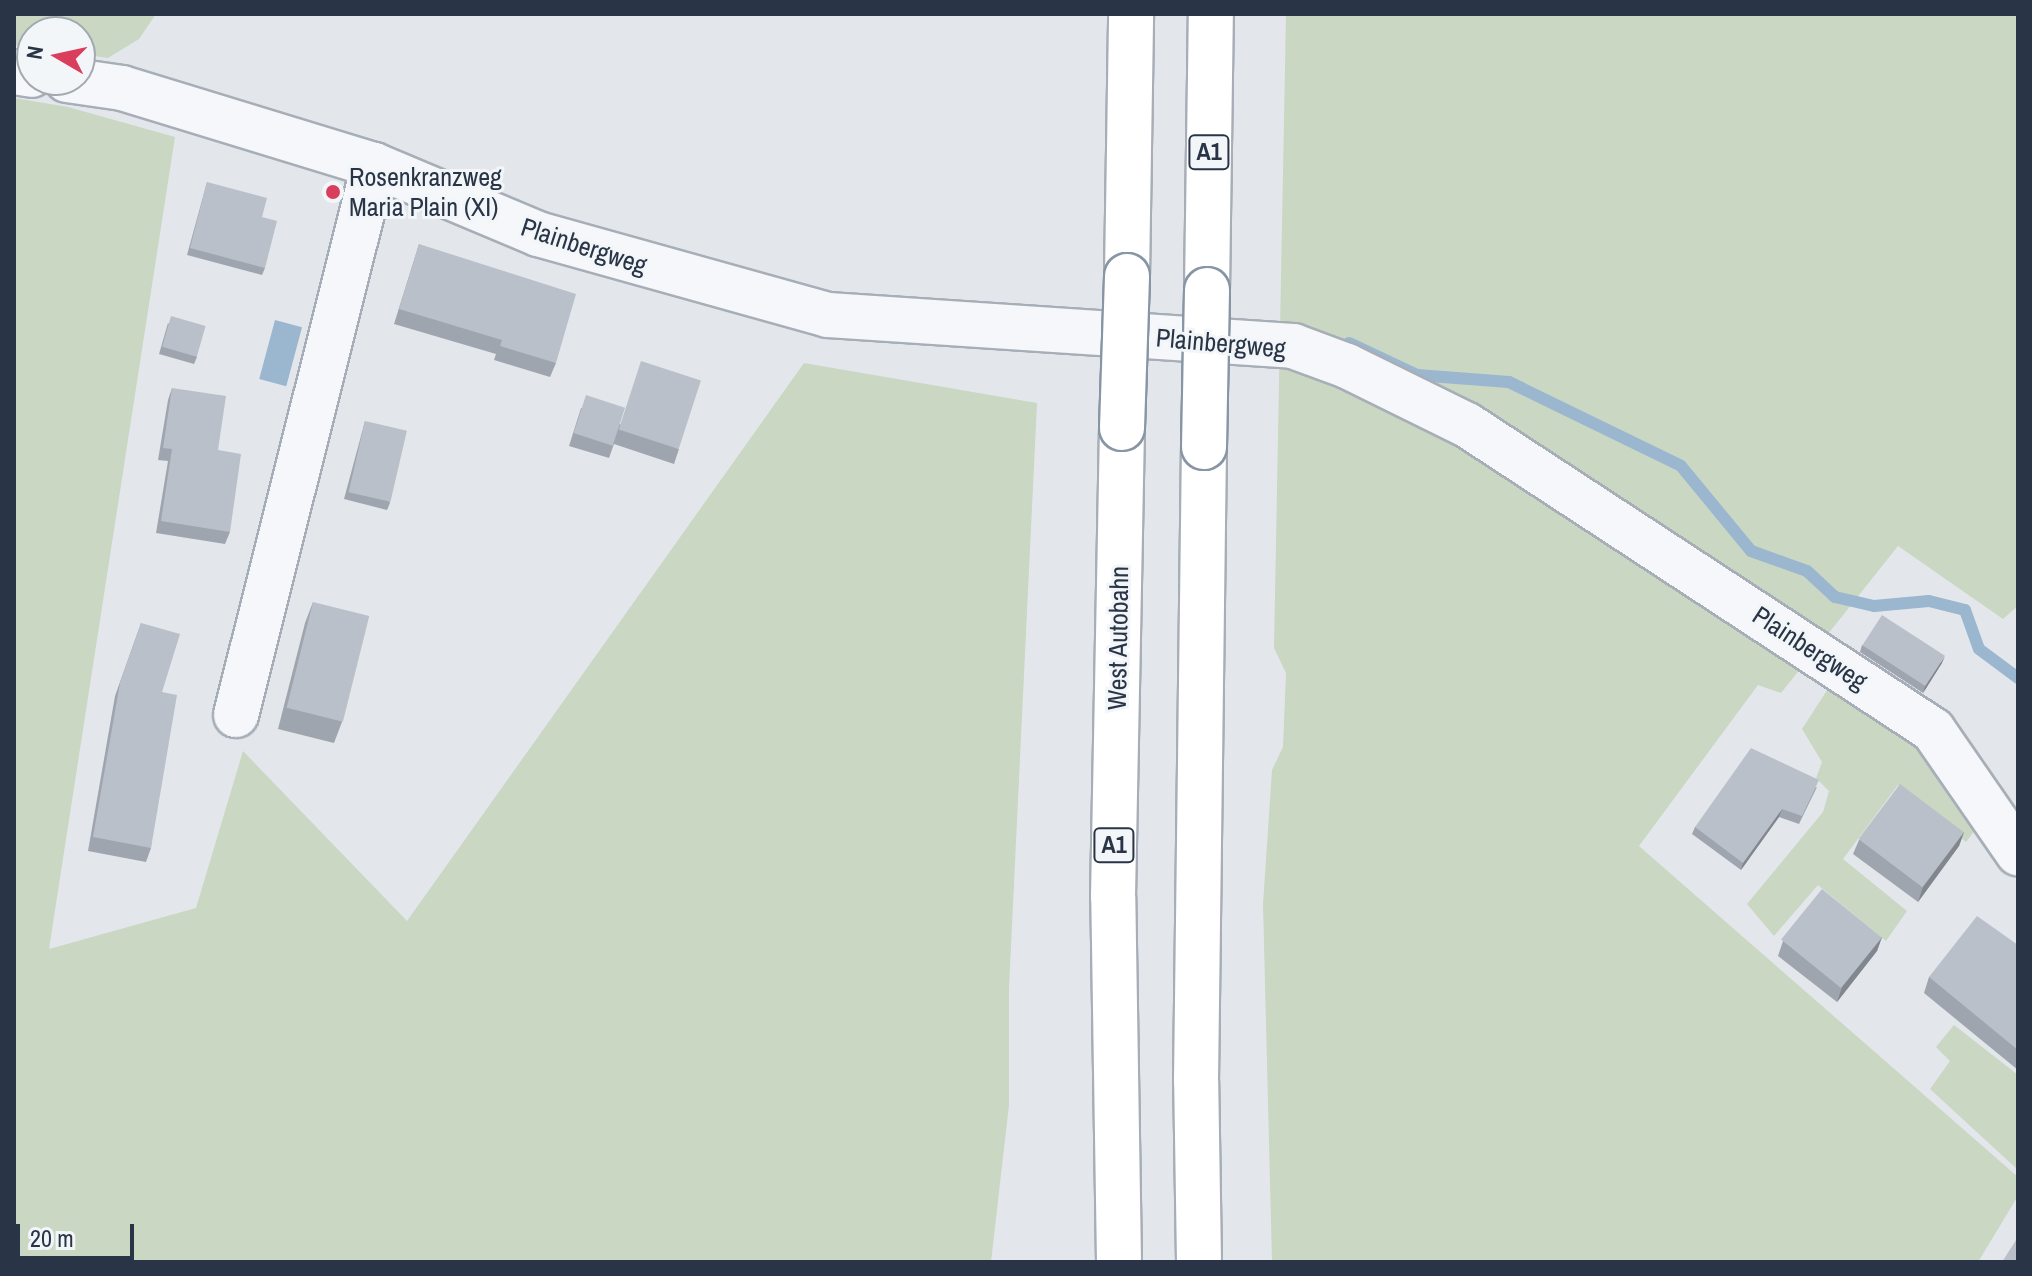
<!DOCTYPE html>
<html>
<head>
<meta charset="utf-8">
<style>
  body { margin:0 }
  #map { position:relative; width:2032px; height:1276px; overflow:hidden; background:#e3e7ec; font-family:"Archivo Narrow",sans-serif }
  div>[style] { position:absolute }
  .green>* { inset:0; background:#c9d7c3 }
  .water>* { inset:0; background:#9bb6cf; transform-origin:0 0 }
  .stream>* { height:12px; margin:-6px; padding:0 6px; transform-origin:6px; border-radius:6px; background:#9bb6cf }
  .roads { filter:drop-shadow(2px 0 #a7aeb7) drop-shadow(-2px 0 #a7aeb7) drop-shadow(0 2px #a7aeb7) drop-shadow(0 -2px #a7aeb7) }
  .minor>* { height:44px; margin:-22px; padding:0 22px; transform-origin:22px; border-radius:22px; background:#f6f7fa }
  .highway>* { height:44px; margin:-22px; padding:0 22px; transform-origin:22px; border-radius:22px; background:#fff }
  .bridges { filter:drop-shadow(2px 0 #8895a4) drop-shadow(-2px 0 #8895a4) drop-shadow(0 2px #8895a4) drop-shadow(0 -2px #8895a4) }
  .highway-bridge>* { height:44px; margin:-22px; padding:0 22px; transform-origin:22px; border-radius:22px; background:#fff }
  .wall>* { inset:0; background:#9fa5ae }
  .shaded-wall>* { inset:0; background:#82868d }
  .building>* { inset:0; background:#b9c0ca; transform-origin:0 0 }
  .dots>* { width:22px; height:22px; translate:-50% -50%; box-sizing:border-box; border:4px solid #f3f6f9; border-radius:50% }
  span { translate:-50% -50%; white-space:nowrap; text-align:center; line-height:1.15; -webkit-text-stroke:6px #f3f6f9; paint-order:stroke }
  .shield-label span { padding:2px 6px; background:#f3f6f9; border:2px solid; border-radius:6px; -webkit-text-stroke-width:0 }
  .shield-label { font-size:24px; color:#293546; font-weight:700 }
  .poi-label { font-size:26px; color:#293546 }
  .left { translate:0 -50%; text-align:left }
  .street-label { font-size:26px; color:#293546 }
  .frame { position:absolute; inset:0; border:16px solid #293546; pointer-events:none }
  .north { position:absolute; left:16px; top:16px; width:80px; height:80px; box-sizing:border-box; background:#f3f6f9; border:2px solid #a2a9b1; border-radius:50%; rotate:279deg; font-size:22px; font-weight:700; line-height:32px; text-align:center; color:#293546 }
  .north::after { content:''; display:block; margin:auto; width:28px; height:36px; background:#da3e5d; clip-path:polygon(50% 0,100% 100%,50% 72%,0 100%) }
  .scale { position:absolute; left:16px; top:1224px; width:118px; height:36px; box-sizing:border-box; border:4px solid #293546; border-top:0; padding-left:10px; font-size:24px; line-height:28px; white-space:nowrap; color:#293546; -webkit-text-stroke:6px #f3f6f9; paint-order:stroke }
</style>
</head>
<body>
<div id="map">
  <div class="green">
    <div style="clip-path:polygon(14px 14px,156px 14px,139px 39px,108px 58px,80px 54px,80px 32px,32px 32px,32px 47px,14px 45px)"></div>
    <div style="clip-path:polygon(1286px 14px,2018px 14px,2018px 606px,2003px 619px,1898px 546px,1781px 693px,1758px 685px,1639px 846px,2018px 1177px,2018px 1196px,1978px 1262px,1272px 1262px,1263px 904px,1272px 770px,1283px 747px,1286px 673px,1274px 648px)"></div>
    <div style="clip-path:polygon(14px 98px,68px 107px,175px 137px,49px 949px,196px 908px,243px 751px,407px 921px,804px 363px,1037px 403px,1009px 988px,1009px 1105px,991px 1262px,14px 1262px)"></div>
    <div style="clip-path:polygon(1833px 681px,1923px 752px,1980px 824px,1966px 842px,1898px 785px,1843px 859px,1907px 911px,1886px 941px,1818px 885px,1774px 936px,1747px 904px,1823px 812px,1829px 791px,1816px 778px,1822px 762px,1802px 729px)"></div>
    <div style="clip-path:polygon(1954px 1025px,2018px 1075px,2018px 1170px,1930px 1089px,1950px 1061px,1936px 1047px)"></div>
  </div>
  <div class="water">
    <div style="left:275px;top:320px;width:28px;height:61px;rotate:15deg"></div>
  </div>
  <div class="stream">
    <div style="left:1349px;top:343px;width:75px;rotate:25.2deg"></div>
    <div style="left:1417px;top:375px;width:92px;rotate:4.4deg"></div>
    <div style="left:1509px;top:382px;width:191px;rotate:26deg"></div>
    <div style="left:1681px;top:466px;width:110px;rotate:50.5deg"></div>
    <div style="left:1751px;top:551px;width:59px;rotate:19.7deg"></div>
    <div style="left:1807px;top:571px;width:38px;rotate:43deg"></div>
    <div style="left:1835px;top:597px;width:40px;rotate:13deg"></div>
    <div style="left:1874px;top:606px;width:55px;rotate:-5.2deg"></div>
    <div style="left:1929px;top:601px;width:37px;rotate:14deg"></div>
    <div style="left:1965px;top:610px;width:41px;rotate:70.3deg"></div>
    <div style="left:1979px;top:649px;width:49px;rotate:36.6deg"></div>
  </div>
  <div class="roads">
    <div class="minor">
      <div style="left:14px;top:72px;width:18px;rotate:9deg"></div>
      <div style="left:67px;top:80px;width:56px;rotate:8.3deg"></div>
      <div style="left:122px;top:88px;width:264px;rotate:17deg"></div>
      <div style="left:374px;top:165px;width:178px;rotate:22.8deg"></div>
      <div style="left:538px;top:234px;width:301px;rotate:15.6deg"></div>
      <div style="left:828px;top:315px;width:466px;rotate:3.8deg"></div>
      <div style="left:1293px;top:346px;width:58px;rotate:20.3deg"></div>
      <div style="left:1347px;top:366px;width:134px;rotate:26.2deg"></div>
      <div style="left:1467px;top:425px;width:557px;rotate:33.21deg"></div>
      <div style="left:1933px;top:730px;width:150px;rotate:55.4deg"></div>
      <div style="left:236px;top:715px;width:567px;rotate:-75.91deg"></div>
    </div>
    <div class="highway">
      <div style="left:1127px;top:276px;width:262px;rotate:-89.1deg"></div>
      <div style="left:1207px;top:290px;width:276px;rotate:-89.2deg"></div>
      <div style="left:1119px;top:1262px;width:365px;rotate:-90.9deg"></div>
      <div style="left:1113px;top:897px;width:469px;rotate:-88.9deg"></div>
      <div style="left:1199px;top:1262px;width:181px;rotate:-90.9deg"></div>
      <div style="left:1196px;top:1081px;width:634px;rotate:-89.28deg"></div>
    </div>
  </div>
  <div class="bridges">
    <div class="highway-bridge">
      <div style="left:1122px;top:428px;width:152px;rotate:-88.1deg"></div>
      <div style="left:1204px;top:447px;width:157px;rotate:-88.9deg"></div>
    </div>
  </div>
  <div class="wall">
    <div style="clip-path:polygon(207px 182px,262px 217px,265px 268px,262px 275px,187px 255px)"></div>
    <div style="clip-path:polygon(419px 244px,556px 363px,550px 377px,494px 360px,496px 354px,394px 324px)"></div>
    <div style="clip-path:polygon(168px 323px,197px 357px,194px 364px,159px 354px)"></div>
    <div style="clip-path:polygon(172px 388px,218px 450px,230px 532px,225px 544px,156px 533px,168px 461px,158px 460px,168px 400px)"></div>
    <div style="clip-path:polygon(581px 408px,679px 449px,674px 464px,614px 444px,609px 458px,569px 446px)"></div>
    <div style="clip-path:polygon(365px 421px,390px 503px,387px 510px,344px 499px)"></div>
    <div style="clip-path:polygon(313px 602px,342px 722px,334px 743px,278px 729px,305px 623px)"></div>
    <div style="clip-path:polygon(141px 623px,162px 692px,151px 848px,146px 862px,88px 851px,115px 696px)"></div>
    <div style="clip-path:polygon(1862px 645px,1942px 663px,1923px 693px,1860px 652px)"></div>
    <div style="clip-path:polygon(1817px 787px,1799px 824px,1779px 817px,1741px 870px,1692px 834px,1695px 827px)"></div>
    <div style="clip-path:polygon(1964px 832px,1959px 846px,1918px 902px,1853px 854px,1859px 840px)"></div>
    <div style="clip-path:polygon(1882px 937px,1877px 951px,1837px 1002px,1778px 956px,1783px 941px)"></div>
    <div style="clip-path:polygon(2018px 945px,2018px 1070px,1924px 993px,1929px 977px)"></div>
  </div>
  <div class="shaded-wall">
    <div style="clip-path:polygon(1945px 656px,1942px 663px,1923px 693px,1925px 686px)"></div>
    <div style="clip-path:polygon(1782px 809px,1779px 817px,1741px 870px,1743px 863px)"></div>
    <div style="clip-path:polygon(1964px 832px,1959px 846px,1918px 902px,1923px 887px)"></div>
    <div style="clip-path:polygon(1882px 937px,1877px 951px,1837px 1002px,1842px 987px)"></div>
  </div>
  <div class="building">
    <div style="clip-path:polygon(207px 182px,267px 198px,262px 217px,277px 221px,265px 268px,190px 248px)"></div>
    <div style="clip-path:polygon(419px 244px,576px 294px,556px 363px,500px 346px,502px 340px,399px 309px)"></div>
    <div style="left:171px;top:316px;width:36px;height:32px;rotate:16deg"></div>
    <div style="left:641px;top:361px;width:63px;height:72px;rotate:18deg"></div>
    <div style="clip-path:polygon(172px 388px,226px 396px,218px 450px,241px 454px,230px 532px,161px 521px,172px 449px,163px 448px)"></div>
    <div style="left:586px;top:395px;width:41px;height:40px;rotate:18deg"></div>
    <div style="left:365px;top:421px;width:43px;height:73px;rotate:13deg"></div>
    <div style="left:313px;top:602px;width:58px;height:109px;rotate:14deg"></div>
    <div style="left:1882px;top:615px;width:75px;height:36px;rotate:33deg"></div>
    <div style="clip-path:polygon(141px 623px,180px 634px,162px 692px,177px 695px,151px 848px,93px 837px,120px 683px)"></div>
    <div style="clip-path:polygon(1751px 748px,1819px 780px,1802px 816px,1782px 809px,1743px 863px,1695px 827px)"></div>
    <div style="left:1900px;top:784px;width:80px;height:69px;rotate:37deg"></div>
    <div style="left:1822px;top:889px;width:77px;height:65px;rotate:39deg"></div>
    <div style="clip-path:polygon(1977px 916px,2018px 945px,2018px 1050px,1929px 977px)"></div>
    <div style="clip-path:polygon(2018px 1237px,2018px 1262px,2002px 1262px)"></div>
  </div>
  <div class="dots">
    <div style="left:333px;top:192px;background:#da3e5d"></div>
  </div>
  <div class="shield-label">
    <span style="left:1209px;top:152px">A1</span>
    <span style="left:1114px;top:845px">A1</span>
  </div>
  <div class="poi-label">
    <span class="left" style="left:349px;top:192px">Rosenkranzweg<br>Maria Plain (XI)</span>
  </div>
  <div class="street-label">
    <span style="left:584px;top:246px;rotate:18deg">Plainbergweg</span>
    <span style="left:1221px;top:343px;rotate:5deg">Plainbergweg</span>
    <span style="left:1118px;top:638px;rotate:-89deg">West Autobahn</span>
    <span style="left:1810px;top:648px;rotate:33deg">Plainbergweg</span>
  </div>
  <div class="frame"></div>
  <div class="north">N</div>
  <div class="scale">20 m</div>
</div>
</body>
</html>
